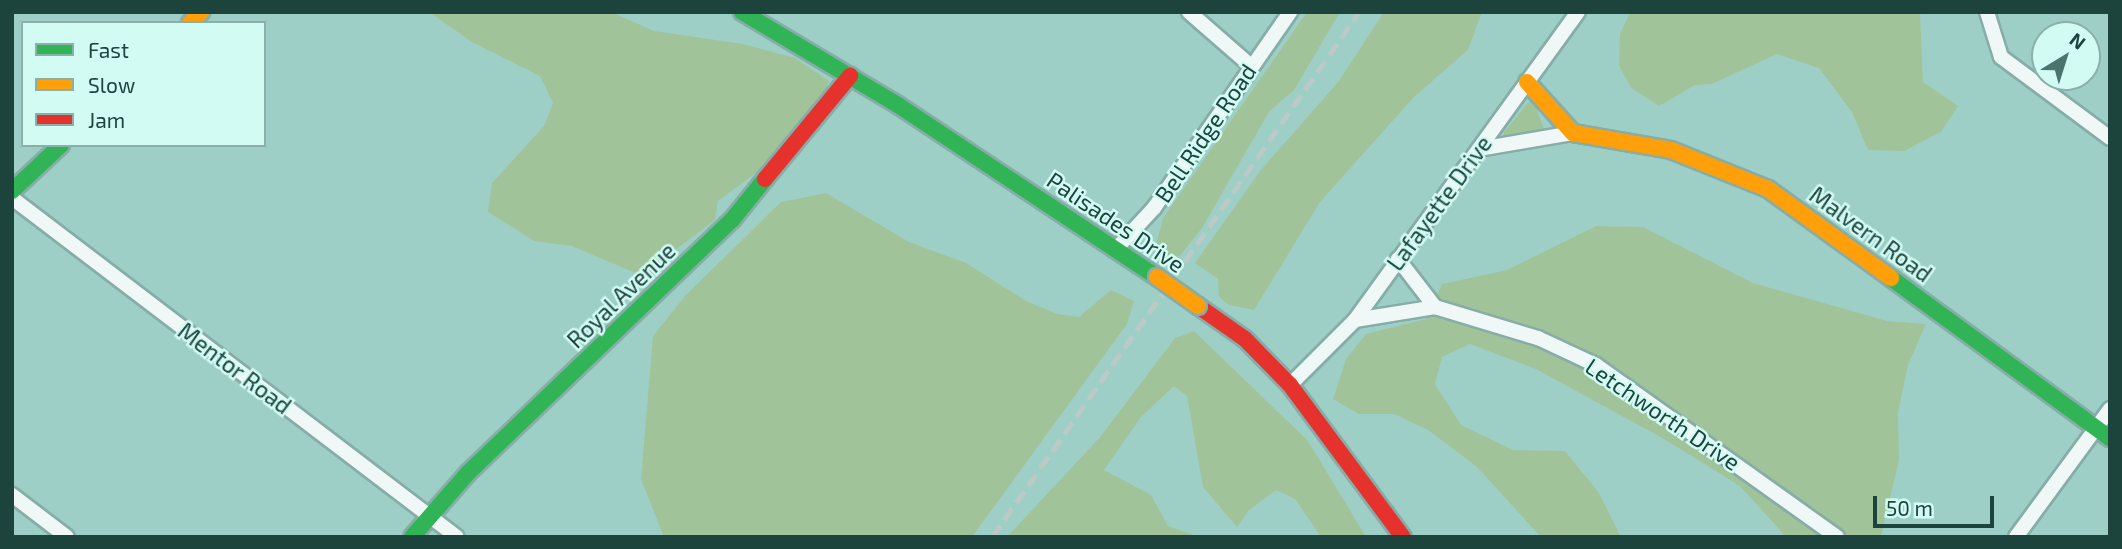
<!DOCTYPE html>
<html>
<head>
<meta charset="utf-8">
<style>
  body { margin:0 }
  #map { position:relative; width:2122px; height:549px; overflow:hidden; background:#9ecfc7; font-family:"Exo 2",sans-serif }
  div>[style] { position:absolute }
  .green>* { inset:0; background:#a1c39a }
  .roads { filter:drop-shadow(2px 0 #86ada7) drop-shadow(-2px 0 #86ada7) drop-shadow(0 2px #86ada7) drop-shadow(0 -2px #86ada7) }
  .street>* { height:14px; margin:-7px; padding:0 7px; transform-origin:7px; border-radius:7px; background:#f0f8f7 }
  .fast>* { height:16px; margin:-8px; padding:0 8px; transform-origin:8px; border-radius:8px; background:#30b455 }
  .slow>* { height:16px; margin:-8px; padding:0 8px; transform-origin:8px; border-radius:8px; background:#ff9f0a }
  .jam>* { height:16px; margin:-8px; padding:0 8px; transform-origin:8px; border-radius:8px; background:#e5322d }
  .rail>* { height:4.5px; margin-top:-2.25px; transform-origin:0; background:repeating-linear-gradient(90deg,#bbc9c7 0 14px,transparent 0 21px) }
  .bridges { filter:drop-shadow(2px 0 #86ada7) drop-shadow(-2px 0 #86ada7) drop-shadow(0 2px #86ada7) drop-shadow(0 -2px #86ada7) }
  .slow-bridge>* { height:16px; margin:-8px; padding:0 8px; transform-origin:8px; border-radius:8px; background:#ff9f0a }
  span { translate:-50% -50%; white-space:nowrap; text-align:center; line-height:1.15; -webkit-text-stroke:5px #d1fbf3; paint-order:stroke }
  .street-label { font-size:23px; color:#1d433d }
  .frame { position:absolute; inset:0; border:14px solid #1d433d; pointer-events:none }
  .legend { position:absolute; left:21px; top:21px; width:245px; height:126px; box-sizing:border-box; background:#d1fbf3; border:2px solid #89b1aa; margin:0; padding:9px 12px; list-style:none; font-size:21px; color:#1d433d }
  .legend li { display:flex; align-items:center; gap:14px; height:35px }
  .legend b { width:35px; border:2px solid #89b1aa }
  .north { position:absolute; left:2031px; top:21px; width:70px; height:70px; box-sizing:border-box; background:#d1fbf3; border:2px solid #89b1aa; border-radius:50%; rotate:38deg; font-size:19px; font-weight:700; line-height:28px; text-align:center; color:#1d433d }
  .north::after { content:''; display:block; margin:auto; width:24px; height:32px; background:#4a746d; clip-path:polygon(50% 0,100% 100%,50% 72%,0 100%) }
  .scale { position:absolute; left:1873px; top:496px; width:121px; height:32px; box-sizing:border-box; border:4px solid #1d433d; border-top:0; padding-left:9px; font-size:21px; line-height:24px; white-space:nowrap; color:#1d433d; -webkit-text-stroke:5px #d1fbf3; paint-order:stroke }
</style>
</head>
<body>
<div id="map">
  <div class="green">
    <div style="clip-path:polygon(429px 12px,611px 12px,654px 31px,743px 44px,795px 58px,829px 81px,819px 107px,764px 167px,718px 201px,715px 220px,671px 253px,658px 274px,647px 278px,572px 246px,534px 241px,488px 212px,492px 183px,544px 126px,553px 103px,540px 76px,472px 42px)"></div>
    <div style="clip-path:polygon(1307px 12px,1340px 12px,1294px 90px,1269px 112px,1202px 228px,1179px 257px,1164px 258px,1155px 248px,1163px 218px)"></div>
    <div style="clip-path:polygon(1384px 12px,1482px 12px,1468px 50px,1414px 97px,1320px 202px,1254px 310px,1229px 305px,1219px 297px,1218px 279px,1195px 263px,1260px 171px,1339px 81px)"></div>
    <div style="clip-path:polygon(1630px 12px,1920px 12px,1923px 82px,1958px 106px,1941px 132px,1904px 151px,1868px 150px,1852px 112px,1819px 68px,1777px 54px,1712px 84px,1695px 85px,1659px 106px,1631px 88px,1619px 65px,1620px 34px)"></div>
    <div style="clip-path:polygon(1532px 98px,1544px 129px,1504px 136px,1504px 132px)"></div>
    <div style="clip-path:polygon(826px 193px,909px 242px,966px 263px,1026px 301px,1057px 314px,1079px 317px,1111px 290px,1134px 301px,1127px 324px,972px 537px,664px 537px,641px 479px,653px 336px,685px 296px,781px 202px)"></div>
    <div style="clip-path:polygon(1596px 226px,1643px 227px,1753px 283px,1887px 321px,1926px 324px,1908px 365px,1898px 413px,1899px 460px,1881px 537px,1786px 537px,1740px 486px,1664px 439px,1536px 369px,1470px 344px,1442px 357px,1435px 384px,1461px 425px,1513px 450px,1565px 451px,1599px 493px,1621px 537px,1541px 537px,1476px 466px,1428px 430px,1394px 414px,1359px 414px,1333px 399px,1346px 359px,1366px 334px,1426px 319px,1442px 284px,1507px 270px)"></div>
    <div style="clip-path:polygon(1194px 331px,1308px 441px,1366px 537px,1321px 537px,1295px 499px,1276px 490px,1249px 510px,1237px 527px,1203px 487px,1187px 396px,1174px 386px,1141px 417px,1104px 470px,1151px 495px,1168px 526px,1199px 537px,1007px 537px,1101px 436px,1175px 338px)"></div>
  </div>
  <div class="roads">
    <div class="street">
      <div style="left:1189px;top:12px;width:82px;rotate:41.1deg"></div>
      <div style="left:1987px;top:12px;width:47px;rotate:72.7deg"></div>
      <div style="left:2001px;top:57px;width:136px;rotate:36.6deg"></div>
      <div style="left:1479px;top:149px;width:95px;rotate:-9.7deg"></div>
      <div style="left:12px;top:198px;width:559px;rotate:37.3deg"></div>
      <div style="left:1116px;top:249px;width:56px;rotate:-47.2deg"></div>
      <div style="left:1154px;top:208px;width:239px;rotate:-55.2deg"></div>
      <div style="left:1398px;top:259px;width:61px;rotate:52.4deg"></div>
      <div style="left:1435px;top:307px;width:108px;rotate:16.8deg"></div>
      <div style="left:1538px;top:338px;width:64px;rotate:25deg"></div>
      <div style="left:1596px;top:365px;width:296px;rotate:35.5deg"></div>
      <div style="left:1355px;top:320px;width:81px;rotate:-9.2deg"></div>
      <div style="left:1290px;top:385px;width:92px;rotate:-45deg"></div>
      <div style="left:1355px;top:320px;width:380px;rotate:-54.1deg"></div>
      <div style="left:12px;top:495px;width:69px;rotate:37.4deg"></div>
      <div style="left:2016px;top:537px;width:159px;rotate:-53.7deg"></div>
    </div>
    <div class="fast">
      <div style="left:742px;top:12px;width:182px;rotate:30.8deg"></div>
      <div style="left:898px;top:105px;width:311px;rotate:33.6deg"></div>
      <div style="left:12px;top:191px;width:67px;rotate:-43.2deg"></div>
      <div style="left:1891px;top:278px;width:271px;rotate:36.2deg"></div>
      <div style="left:412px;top:537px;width:86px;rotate:-48.8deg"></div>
      <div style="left:469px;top:472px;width:364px;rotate:-43.8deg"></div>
      <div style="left:732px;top:220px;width:53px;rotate:-51.2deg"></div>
    </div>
    <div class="slow">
      <div style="left:190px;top:23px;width:16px;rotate:-45deg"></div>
      <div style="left:1527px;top:82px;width:69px;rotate:48deg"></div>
      <div style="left:1573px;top:133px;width:99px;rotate:9.8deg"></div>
      <div style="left:1671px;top:150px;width:105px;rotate:21.9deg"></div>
      <div style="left:1768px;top:189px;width:152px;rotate:35.9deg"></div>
    </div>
    <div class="jam">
      <div style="left:765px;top:179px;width:134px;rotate:-50.5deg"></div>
      <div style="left:1198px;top:306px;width:57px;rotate:35.1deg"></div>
      <div style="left:1245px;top:339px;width:64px;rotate:45.6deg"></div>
      <div style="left:1290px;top:385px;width:189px;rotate:53.4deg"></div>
    </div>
  </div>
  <div class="rail">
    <div style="left:992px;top:537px;width:641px;rotate:-55.04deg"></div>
  </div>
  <div class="bridges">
    <div class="slow-bridge">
      <div style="left:1157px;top:277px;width:50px;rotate:35.3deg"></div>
    </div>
  </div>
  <div class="street-label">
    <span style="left:1205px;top:133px;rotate:-56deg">Bell Ridge Road</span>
    <span style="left:1439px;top:203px;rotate:-54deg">Lafayette Drive</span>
    <span style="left:1116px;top:222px;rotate:34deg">Palisades Drive</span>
    <span style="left:1871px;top:234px;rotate:36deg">Malvern Road</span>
    <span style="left:621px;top:295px;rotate:-44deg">Royal Avenue</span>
    <span style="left:235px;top:368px;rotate:37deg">Mentor Road</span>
    <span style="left:1663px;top:414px;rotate:34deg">Letchworth Drive</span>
  </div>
  <div class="frame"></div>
  <ul class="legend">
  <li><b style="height:9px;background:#30b455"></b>Fast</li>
  <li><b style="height:9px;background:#ff9f0a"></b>Slow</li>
  <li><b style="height:9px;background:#e5322d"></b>Jam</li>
  </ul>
  <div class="north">N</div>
  <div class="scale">50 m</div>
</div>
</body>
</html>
